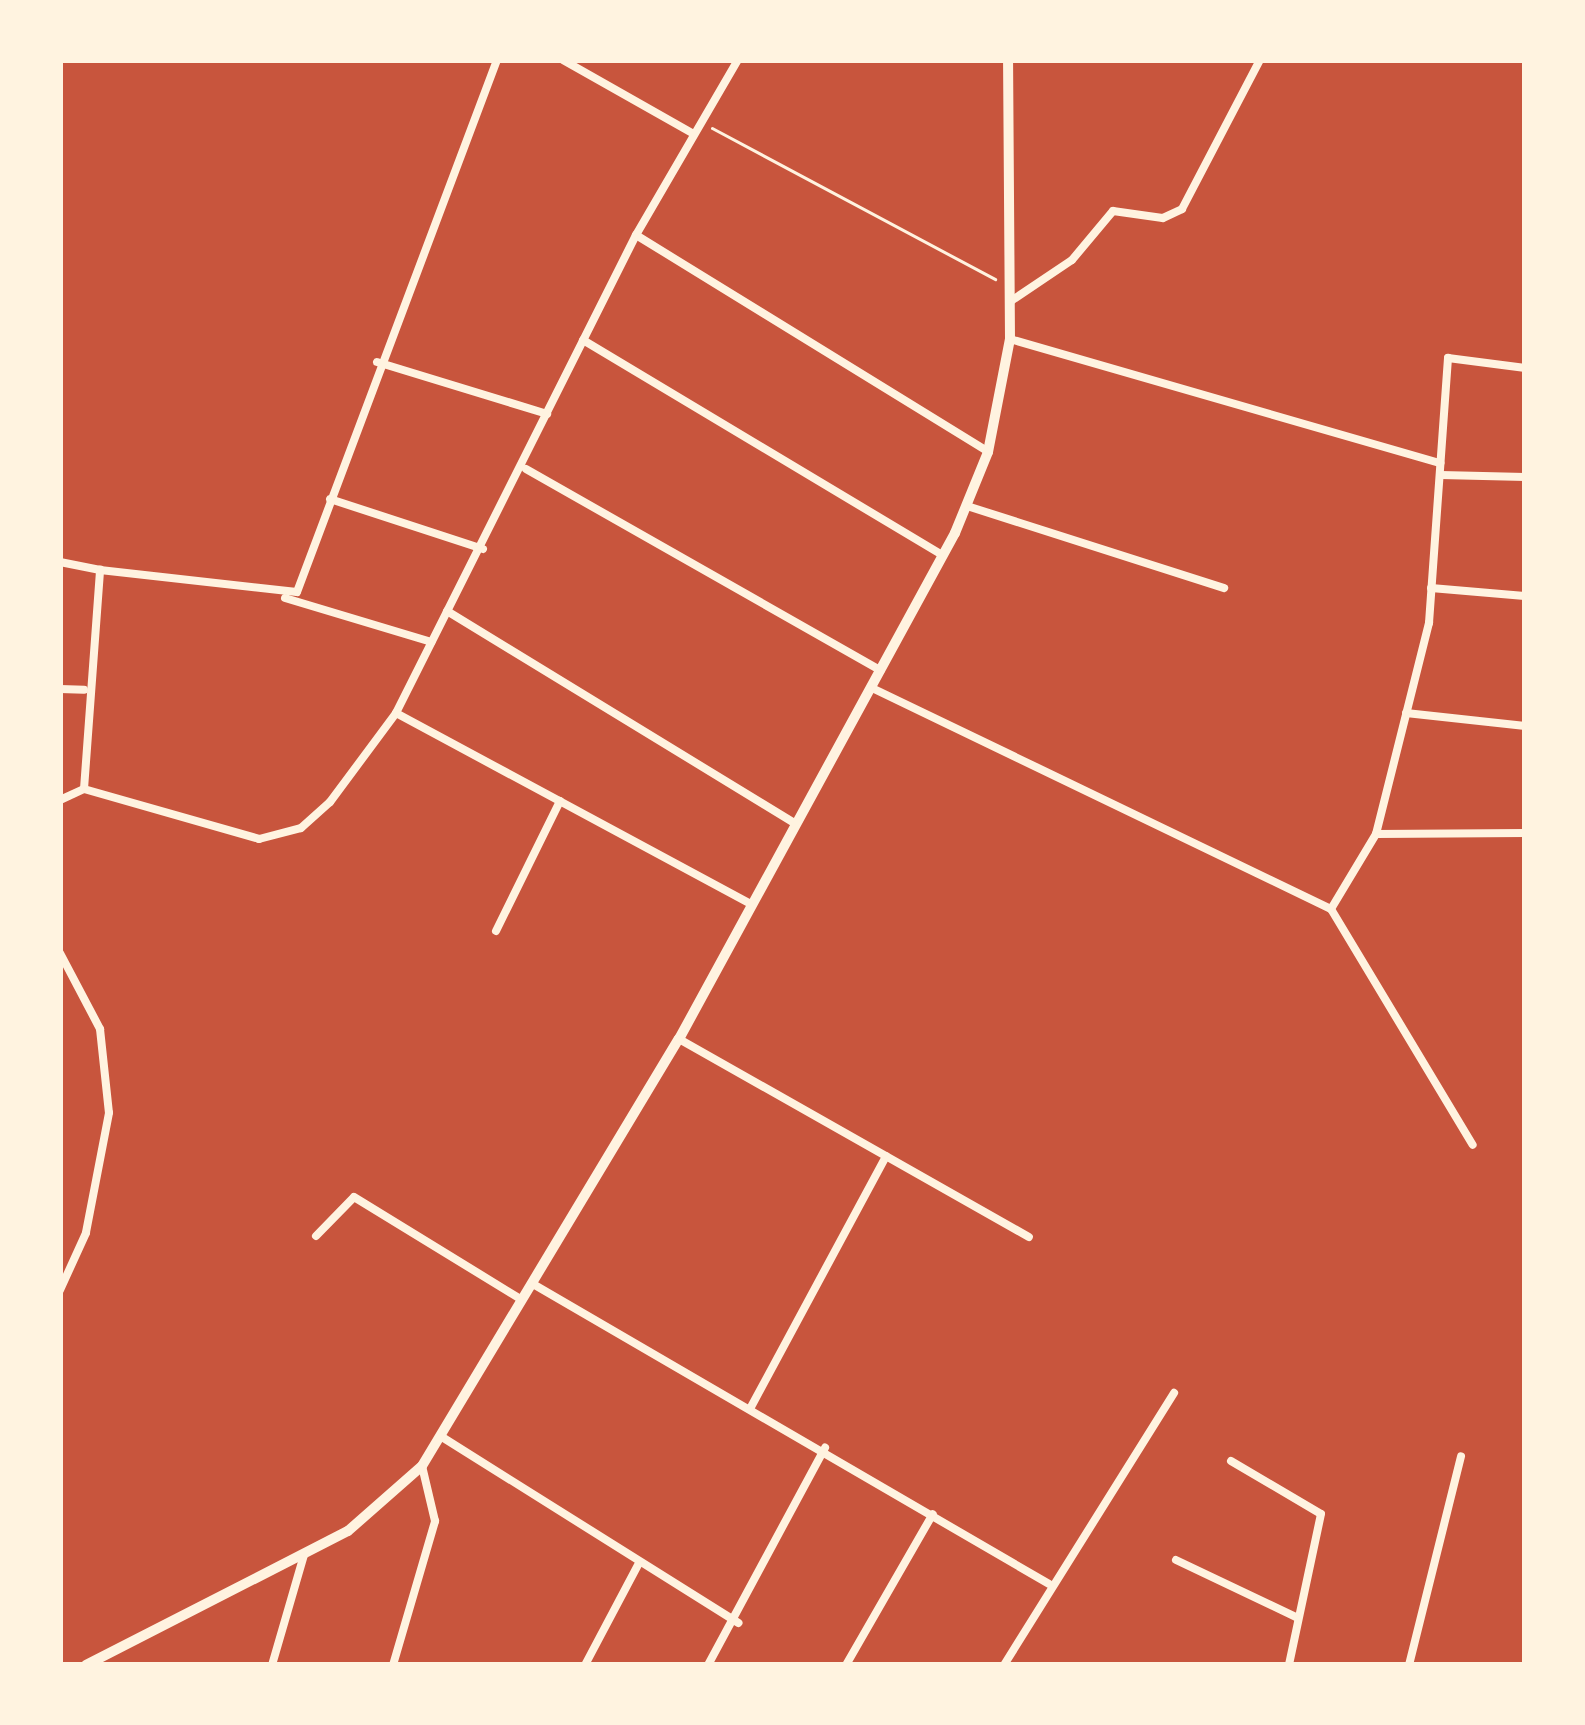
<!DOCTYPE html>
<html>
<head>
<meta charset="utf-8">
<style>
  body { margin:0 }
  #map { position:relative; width:1585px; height:1725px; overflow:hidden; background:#c8553d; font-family:Figtree,sans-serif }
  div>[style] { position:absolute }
  .path>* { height:3px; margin:-1.5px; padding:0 1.5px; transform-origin:1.5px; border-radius:1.5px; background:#fff3e0 }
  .minor>* { height:8px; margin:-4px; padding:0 4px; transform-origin:4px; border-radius:4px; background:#fff3e0 }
  .secondary>* { height:10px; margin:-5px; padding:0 5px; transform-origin:5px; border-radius:5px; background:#fff3e0 }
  span { translate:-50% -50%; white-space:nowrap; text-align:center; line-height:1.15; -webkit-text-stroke:12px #fff3e0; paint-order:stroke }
  .frame { position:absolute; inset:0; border:63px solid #fff3e0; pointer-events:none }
</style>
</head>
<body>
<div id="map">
  <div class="path">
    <div style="left:712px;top:128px;width:321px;rotate:28.1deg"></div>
  </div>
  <div class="minor">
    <div style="left:563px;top:60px;width:148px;rotate:29.5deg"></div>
    <div style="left:636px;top:235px;width:412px;rotate:31.6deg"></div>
    <div style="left:1011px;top:301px;width:73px;rotate:-33.9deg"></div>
    <div style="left:1072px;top:260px;width:64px;rotate:-50.1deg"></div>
    <div style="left:1113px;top:211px;width:50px;rotate:8deg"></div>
    <div style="left:1163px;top:218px;width:21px;rotate:-25deg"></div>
    <div style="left:1182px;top:209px;width:168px;rotate:-62.4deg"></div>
    <div style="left:1010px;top:339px;width:448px;rotate:16.1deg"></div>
    <div style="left:583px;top:340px;width:418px;rotate:30.9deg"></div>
    <div style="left:377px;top:362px;width:178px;rotate:17deg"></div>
    <div style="left:526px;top:469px;width:408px;rotate:29.6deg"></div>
    <div style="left:1441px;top:475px;width:84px;rotate:1.4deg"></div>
    <div style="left:330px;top:499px;width:161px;rotate:18.1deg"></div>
    <div style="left:967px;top:506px;width:270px;rotate:17.7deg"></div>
    <div style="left:60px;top:562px;width:41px;rotate:11.3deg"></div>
    <div style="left:1431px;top:588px;width:94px;rotate:4.9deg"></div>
    <div style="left:285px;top:598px;width:153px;rotate:16.7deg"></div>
    <div style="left:447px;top:611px;width:405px;rotate:31.4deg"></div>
    <div style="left:872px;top:688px;width:509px;rotate:25.71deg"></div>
    <div style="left:60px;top:689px;width:24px;rotate:2deg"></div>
    <div style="left:396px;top:713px;width:403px;rotate:28.3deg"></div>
    <div style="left:1406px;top:713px;width:120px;rotate:6.2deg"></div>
    <div style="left:84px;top:789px;width:220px;rotate:-85.8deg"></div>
    <div style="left:100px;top:570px;width:198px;rotate:6.4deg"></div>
    <div style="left:297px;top:592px;width:568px;rotate:-69.4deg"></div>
    <div style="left:60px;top:800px;width:26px;rotate:-25deg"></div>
    <div style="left:84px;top:789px;width:182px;rotate:15.9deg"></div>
    <div style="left:259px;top:839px;width:43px;rotate:-14.7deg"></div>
    <div style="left:301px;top:828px;width:39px;rotate:-42deg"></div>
    <div style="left:330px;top:802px;width:111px;rotate:-53.4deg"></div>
    <div style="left:396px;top:713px;width:535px;rotate:-63.34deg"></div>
    <div style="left:636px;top:235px;width:203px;rotate:-59.8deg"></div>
    <div style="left:1376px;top:834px;width:149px;rotate:-0.4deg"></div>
    <div style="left:1331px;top:909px;width:87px;rotate:-59deg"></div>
    <div style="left:1376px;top:834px;width:218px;rotate:-75.9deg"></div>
    <div style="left:1429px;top:623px;width:266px;rotate:-85.9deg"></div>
    <div style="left:1448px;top:358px;width:78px;rotate:7.4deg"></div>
    <div style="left:1331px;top:909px;width:275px;rotate:59deg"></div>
    <div style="left:496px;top:931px;width:145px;rotate:-63.8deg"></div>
    <div style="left:60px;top:953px;width:86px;rotate:62.2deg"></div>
    <div style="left:100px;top:1029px;width:84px;rotate:83.9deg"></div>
    <div style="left:109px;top:1113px;width:122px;rotate:100.9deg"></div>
    <div style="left:86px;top:1233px;width:63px;rotate:114.5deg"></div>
    <div style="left:679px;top:1039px;width:402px;rotate:29.5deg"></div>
    <div style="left:316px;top:1236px;width:54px;rotate:-45.7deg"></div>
    <div style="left:354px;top:1197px;width:197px;rotate:31.5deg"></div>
    <div style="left:533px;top:1284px;width:597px;rotate:30.17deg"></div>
    <div style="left:751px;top:1407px;width:285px;rotate:-61.7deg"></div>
    <div style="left:442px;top:1437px;width:350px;rotate:32.1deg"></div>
    <div style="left:1231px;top:1461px;width:104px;rotate:30.5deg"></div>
    <div style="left:1321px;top:1514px;width:154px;rotate:102deg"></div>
    <div style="left:1176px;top:1560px;width:133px;rotate:25.4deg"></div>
    <div style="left:272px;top:1665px;width:115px;rotate:-73.8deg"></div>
    <div style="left:393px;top:1665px;width:150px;rotate:-73.7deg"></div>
    <div style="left:435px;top:1521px;width:57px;rotate:-103.3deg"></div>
    <div style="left:585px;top:1665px;width:115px;rotate:-62.1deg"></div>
    <div style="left:708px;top:1665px;width:247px;rotate:-61.7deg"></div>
    <div style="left:846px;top:1665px;width:174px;rotate:-60.1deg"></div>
    <div style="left:1004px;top:1665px;width:321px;rotate:-58deg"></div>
    <div style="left:1409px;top:1665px;width:215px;rotate:-76deg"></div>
  </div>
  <div class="secondary">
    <div style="left:86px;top:1665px;width:294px;rotate:-27.1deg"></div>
    <div style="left:348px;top:1531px;width:98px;rotate:-41.3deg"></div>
    <div style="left:422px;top:1466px;width:498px;rotate:-59deg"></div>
    <div style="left:679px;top:1039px;width:576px;rotate:-61.39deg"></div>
    <div style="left:955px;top:533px;width:87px;rotate:-67.8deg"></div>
    <div style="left:988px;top:452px;width:115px;rotate:-79deg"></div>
    <div style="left:1010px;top:339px;width:279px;rotate:-90.4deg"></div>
  </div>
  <div class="frame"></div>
</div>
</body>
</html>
